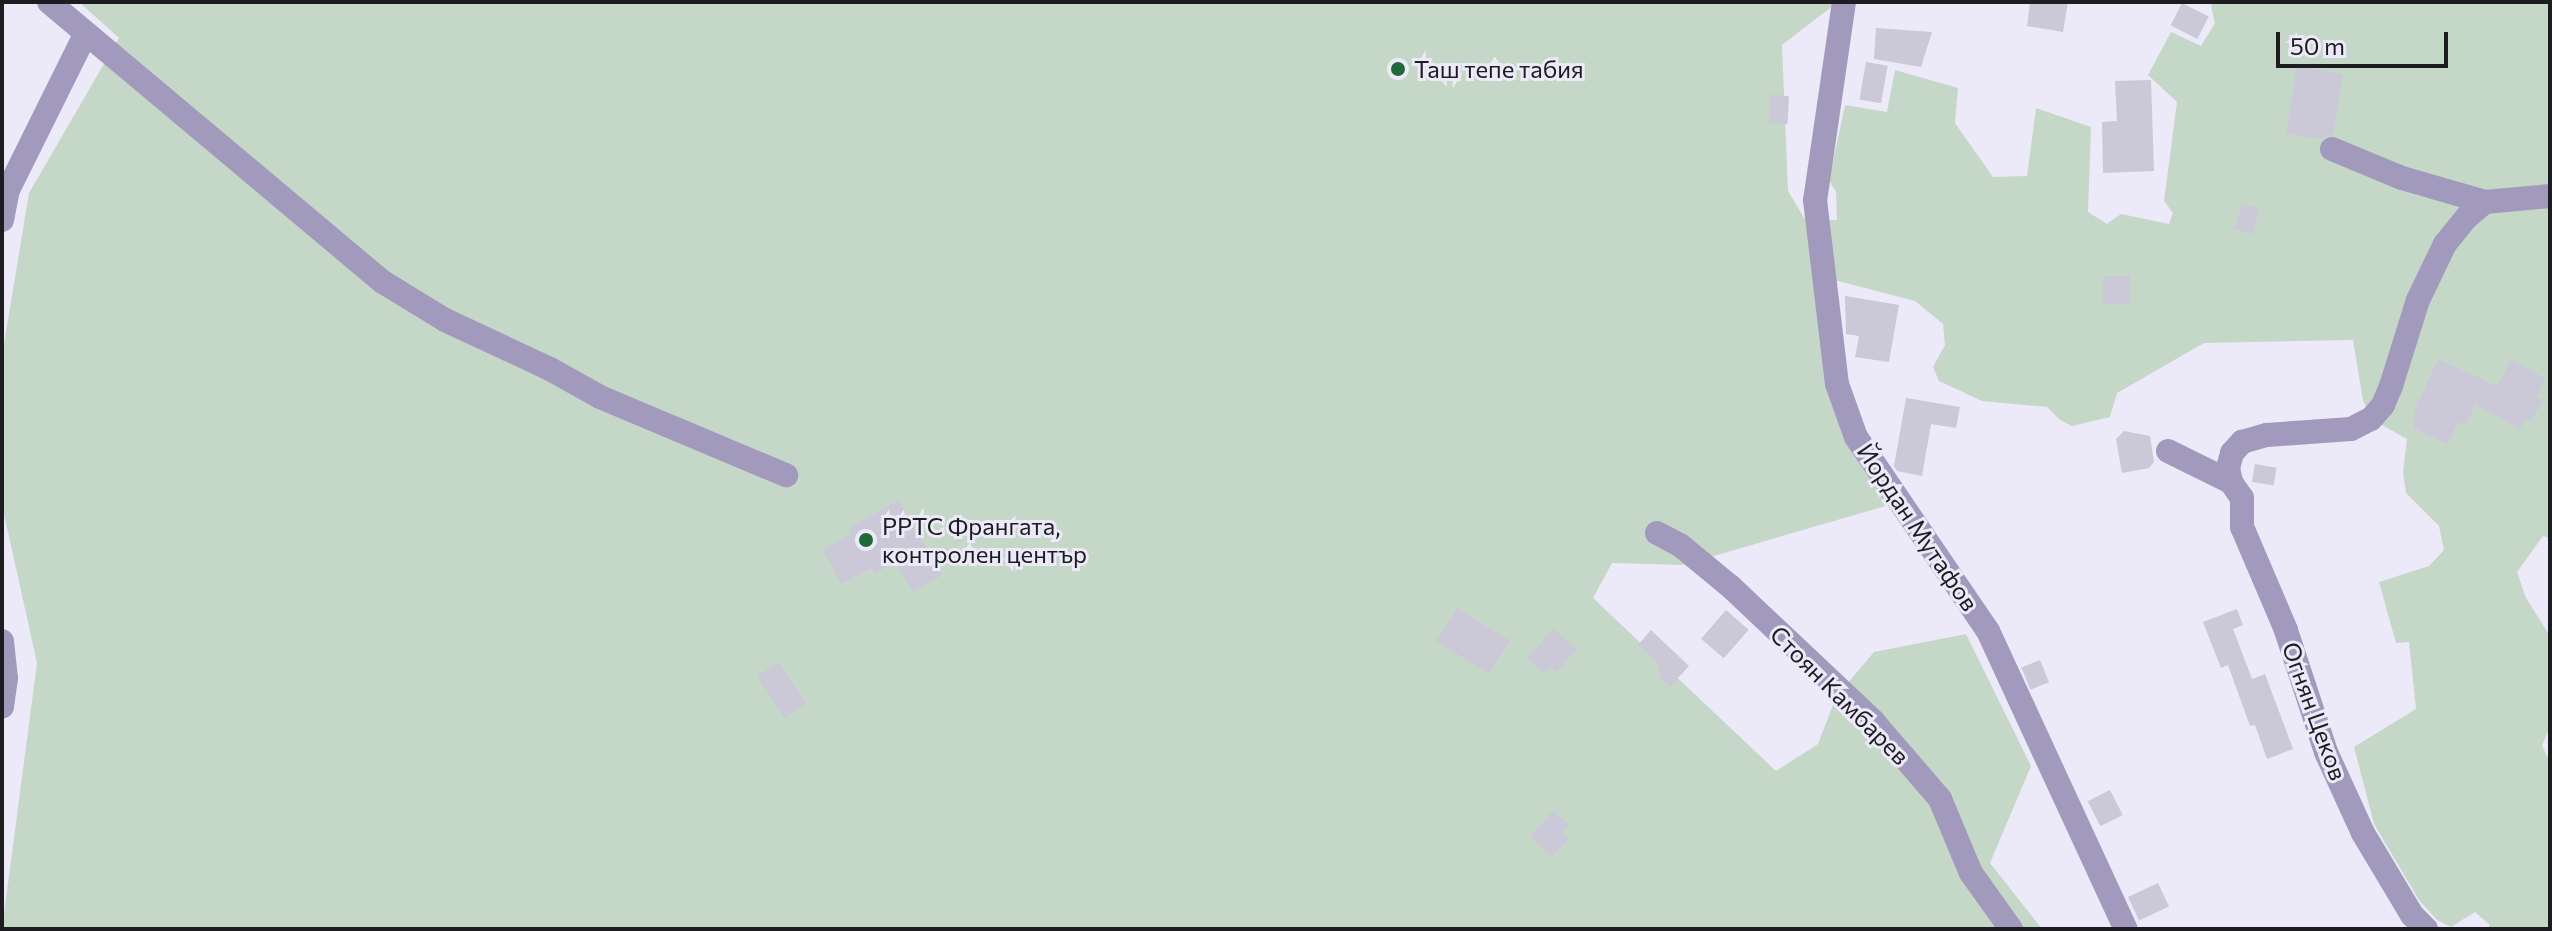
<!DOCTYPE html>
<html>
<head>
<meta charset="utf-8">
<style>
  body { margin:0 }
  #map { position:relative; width:2552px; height:931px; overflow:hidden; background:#ece9f8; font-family:Commissioner,sans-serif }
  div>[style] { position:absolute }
  .green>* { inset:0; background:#c5d8c8 }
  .building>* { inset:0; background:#cbc8d7; transform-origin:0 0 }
  .minor>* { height:24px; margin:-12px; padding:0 12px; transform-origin:12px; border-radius:12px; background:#a29abc }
  .dots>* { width:22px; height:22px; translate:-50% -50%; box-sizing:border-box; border:4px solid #ece9f8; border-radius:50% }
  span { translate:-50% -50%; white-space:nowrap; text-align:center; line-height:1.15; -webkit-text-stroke:6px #ece9f8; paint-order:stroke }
  .poi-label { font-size:24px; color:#1d1c21 }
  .left { translate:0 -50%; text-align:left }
  .street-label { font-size:24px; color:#1d1c21 }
  .frame { position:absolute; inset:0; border:4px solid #1d1c21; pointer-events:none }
  .scale { position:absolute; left:2276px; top:32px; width:172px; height:36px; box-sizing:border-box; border:4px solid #1d1c21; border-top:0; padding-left:10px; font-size:24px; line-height:28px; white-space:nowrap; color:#1d1c21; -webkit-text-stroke:6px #ece9f8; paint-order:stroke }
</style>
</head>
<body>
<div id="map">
  <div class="green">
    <div style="clip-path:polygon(79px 2px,1855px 2px,1834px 5px,1782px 45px,1788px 191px,1806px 221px,1837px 220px,1836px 192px,1829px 180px,1845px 105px,1887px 112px,1895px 70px,1958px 88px,1955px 123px,1993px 177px,2027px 176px,2036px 108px,2091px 127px,2088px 212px,2107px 224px,2121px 214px,2169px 224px,2173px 213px,2164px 201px,2177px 102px,2148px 75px,2171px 32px,2201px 46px,2215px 23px,2211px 6px,2214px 2px,2550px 2px,2550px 538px,2543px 536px,2517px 572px,2526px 598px,2550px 636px,2550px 726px,2542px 746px,2550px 762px,2550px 929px,2489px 929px,2489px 924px,2475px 912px,2451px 927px,2437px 920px,2419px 900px,2374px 824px,2354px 747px,2416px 709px,2409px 642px,2396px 643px,2379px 582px,2429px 566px,2444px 550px,2439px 526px,2406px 493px,2403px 472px,2407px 439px,2371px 419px,2363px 400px,2353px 340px,2204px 343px,2117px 393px,2110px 417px,2072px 426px,2060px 420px,2047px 407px,1982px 401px,1939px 381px,1933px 367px,1945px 345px,1943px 324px,1915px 301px,1823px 277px,1828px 384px,1889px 505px,1683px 565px,1612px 563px,1593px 598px,1776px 771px,1818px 744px,1836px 697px,1874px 652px,1966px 634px,2031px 766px,1990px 863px,2042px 929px,2px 929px,37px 663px,2px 505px,4px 344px,29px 193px,119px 38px)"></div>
  </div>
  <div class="building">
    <div style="clip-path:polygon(2030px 2px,2068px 2px,2063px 32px,2027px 26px)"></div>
    <div style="left:2182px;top:3px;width:30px;height:25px;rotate:27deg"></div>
    <div style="clip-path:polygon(1876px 28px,1932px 32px,1921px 67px,1874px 59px)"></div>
    <div style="left:1866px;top:62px;width:22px;height:38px;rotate:10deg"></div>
    <div style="clip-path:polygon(2297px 66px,2343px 74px,2333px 134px,2321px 139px,2286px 134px)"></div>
    <div style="clip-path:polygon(2151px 80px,2154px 171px,2103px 173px,2102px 122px,2117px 121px,2115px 81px)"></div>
    <div style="left:1770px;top:95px;width:19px;height:28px;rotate:3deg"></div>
    <div style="left:2242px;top:204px;width:18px;height:26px;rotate:16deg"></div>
    <div style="left:2103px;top:276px;width:27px;height:28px"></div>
    <div style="clip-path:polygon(1845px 296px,1899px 305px,1889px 362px,1855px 357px,1859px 336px,1846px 334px)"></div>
    <div style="clip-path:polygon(2438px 359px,2497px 386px,2511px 360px,2546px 379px,2536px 397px,2543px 400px,2531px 421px,2526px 419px,2520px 429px,2475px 404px,2467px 423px,2458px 423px,2447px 444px,2414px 428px,2414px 412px)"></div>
    <div style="clip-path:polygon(1906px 398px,1960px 407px,1956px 428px,1931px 424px,1922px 476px,1897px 471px,1894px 466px)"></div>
    <div style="clip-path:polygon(2124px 431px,2150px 436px,2154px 462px,2149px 468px,2122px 473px,2116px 439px)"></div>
    <div style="left:2255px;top:464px;width:22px;height:18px;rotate:10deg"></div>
    <div style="clip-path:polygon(899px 500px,942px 575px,913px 591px,895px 562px,874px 574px,871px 568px,841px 584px,823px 550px,852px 534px,849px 528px)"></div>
    <div style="left:1457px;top:608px;width:62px;height:39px;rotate:32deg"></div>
    <div style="clip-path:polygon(2237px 609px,2243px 625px,2233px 629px,2252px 679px,2265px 674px,2293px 749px,2267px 759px,2255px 725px,2250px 726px,2228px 665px,2221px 668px,2203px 622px)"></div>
    <div style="left:1726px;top:610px;width:30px;height:38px;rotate:41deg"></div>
    <div style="clip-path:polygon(1553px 629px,1577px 649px,1557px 672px,1550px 666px,1544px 673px,1527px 659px)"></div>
    <div style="clip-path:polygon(1651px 630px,1689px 666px,1670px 687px,1659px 677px,1658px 663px,1638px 645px)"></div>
    <div style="left:2040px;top:660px;width:24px;height:20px;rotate:68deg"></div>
    <div style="left:779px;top:662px;width:50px;height:26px;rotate:57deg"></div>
    <div style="left:2110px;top:790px;width:28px;height:25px;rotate:63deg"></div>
    <div style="clip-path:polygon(1553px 811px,1569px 825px,1562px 832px,1569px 838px,1552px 857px,1530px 836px)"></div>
    <div style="left:2158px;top:883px;width:26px;height:33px;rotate:65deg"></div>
  </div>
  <div class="minor">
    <div style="left:49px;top:2px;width:436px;rotate:40deg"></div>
    <div style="left:383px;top:282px;width:73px;rotate:31.5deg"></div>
    <div style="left:445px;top:320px;width:116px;rotate:25deg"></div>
    <div style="left:550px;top:369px;width:57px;rotate:29.2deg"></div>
    <div style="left:600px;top:397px;width:202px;rotate:22.8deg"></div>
    <div style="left:1844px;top:2px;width:200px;rotate:98.3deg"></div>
    <div style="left:1815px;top:200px;width:185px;rotate:83.2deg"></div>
    <div style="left:1837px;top:384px;width:56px;rotate:70.3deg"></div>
    <div style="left:1856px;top:437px;width:235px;rotate:55.8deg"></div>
    <div style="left:1988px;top:631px;width:328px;rotate:65.2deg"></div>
    <div style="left:2332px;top:149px;width:76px;rotate:22.5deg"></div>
    <div style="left:2402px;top:178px;width:86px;rotate:16.1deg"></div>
    <div style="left:2px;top:220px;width:31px;rotate:-79deg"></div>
    <div style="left:8px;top:190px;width:173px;rotate:-63.6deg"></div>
    <div style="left:2168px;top:451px;width:70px;rotate:26.2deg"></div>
    <div style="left:1657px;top:533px;width:26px;rotate:28deg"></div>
    <div style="left:1680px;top:545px;width:66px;rotate:39.5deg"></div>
    <div style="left:1731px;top:587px;width:195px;rotate:43.3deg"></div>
    <div style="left:1873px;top:721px;width:103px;rotate:49.3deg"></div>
    <div style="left:1940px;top:799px;width:80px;rotate:67.3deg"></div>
    <div style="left:1971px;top:873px;width:69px;rotate:54.5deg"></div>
    <div style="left:2px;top:641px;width:37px;rotate:84deg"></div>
    <div style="left:6px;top:678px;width:29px;rotate:98deg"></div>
    <div style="left:2426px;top:929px;width:20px;rotate:-135deg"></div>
    <div style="left:2412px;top:915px;width:96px;rotate:-120.9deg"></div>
    <div style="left:2363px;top:833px;width:89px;rotate:-114.6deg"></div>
    <div style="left:2326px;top:752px;width:128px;rotate:-108.2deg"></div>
    <div style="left:2286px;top:630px;width:112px;rotate:-113.1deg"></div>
    <div style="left:2242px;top:527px;width:29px;rotate:-90deg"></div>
    <div style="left:2242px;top:498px;width:19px;rotate:-125deg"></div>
    <div style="left:2231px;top:482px;width:14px;rotate:-102deg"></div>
    <div style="left:2228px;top:468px;width:16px;rotate:-75deg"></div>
    <div style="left:2232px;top:453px;width:15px;rotate:-48deg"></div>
    <div style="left:2242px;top:442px;width:26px;rotate:-16deg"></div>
    <div style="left:2267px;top:435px;width:84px;rotate:-4.1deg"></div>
    <div style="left:2351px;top:429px;width:22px;rotate:-27deg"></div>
    <div style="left:2371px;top:419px;width:18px;rotate:-49deg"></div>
    <div style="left:2383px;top:405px;width:21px;rotate:-67deg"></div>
    <div style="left:2391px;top:386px;width:90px;rotate:-72.6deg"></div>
    <div style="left:2418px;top:300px;width:62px;rotate:-64.3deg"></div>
    <div style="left:2445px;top:244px;width:35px;rotate:-51deg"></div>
    <div style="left:2467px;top:217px;width:23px;rotate:-40deg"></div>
    <div style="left:2485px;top:202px;width:65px;rotate:-5.3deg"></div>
  </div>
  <div class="dots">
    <div style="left:1398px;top:69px;background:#1e6a38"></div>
    <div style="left:866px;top:540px;background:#1e6a38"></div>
  </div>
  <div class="poi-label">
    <span class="left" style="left:1414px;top:69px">Таш тепе табия</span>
    <span class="left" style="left:882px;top:540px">РРТС Франгата,<br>контролен център</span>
  </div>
  <div class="street-label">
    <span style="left:1918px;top:527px;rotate:56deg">Йордан Мутафов</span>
    <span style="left:1840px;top:695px;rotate:45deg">Стоян Камбарев</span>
    <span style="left:2315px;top:711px;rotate:70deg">Огнян Цеков</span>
  </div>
  <div class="frame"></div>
  <div class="scale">50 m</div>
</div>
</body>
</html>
